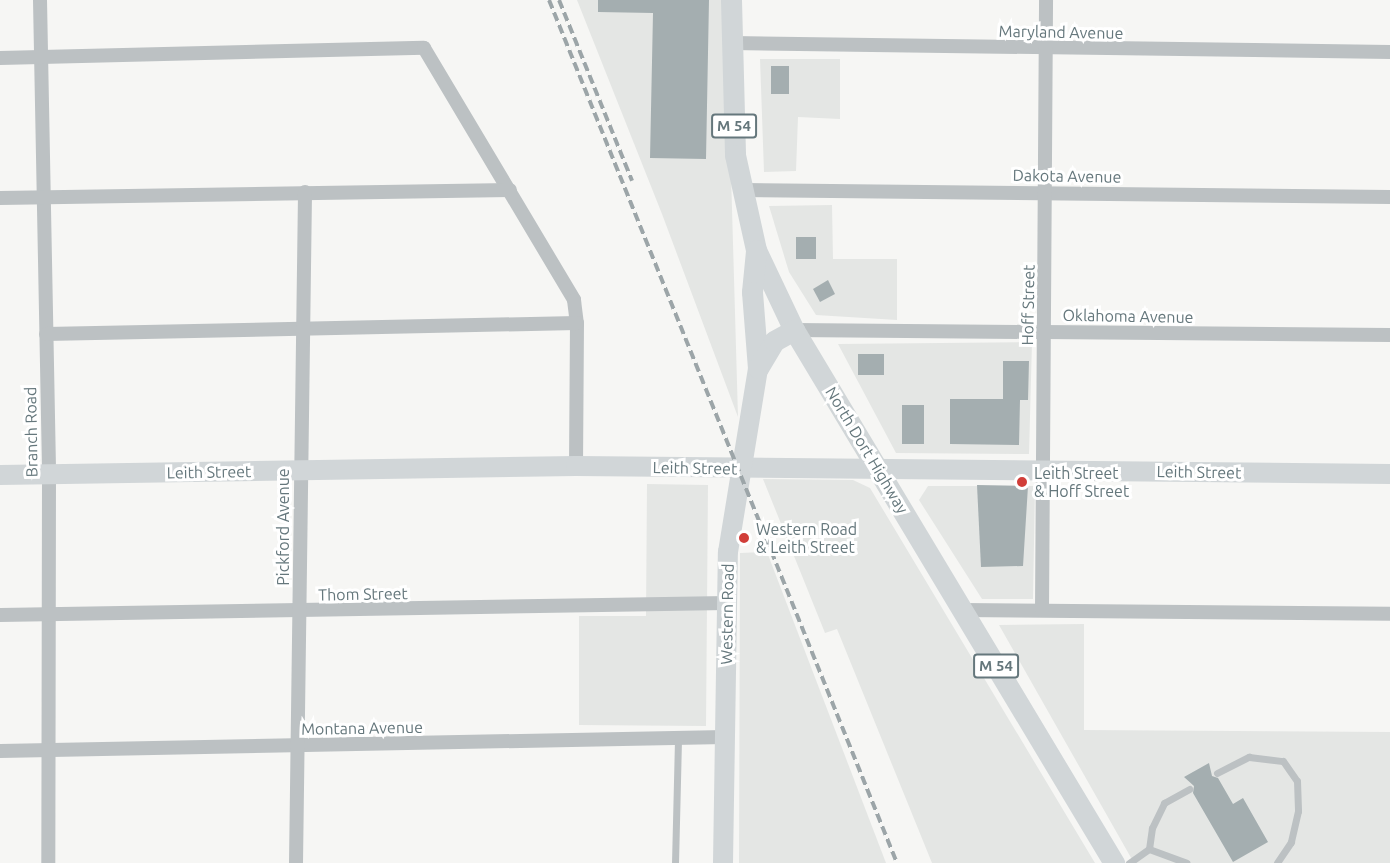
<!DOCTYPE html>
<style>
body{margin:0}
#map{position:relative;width:1390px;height:863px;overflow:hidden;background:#f6f6f4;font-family:Ubuntu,sans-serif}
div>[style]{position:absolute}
.built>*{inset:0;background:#e4e6e4}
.building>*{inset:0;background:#a4aeb0}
.lane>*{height:7px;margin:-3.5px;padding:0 3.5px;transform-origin:3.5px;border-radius:3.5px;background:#bcc1c3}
.street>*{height:14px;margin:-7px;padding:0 7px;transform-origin:7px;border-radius:7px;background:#bcc1c3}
.secondary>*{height:20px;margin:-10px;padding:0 10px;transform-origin:10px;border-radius:10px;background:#d1d6d8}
.primary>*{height:21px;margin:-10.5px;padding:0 10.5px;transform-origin:10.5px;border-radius:10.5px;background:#d1d6d8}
.rail>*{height:4px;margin-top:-2px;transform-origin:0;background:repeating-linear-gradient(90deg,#9ca5a8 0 9px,transparent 0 13.5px)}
.dots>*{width:16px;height:16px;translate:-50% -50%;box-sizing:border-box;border:3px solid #fff;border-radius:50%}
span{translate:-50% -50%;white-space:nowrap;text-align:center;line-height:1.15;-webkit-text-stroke:6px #fff;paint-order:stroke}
.shield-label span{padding:2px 4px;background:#fff;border:2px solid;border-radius:4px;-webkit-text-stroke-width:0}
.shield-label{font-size:15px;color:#65777c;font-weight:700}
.street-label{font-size:16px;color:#65777c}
.poi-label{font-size:16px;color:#65777c}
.left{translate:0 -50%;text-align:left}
</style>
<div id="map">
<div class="built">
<div style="clip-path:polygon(577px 0,726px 0,738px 417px,662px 214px)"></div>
<div style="clip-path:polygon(760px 59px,840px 59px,840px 119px,798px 117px,796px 171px,764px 172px)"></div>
<div style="clip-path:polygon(832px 205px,833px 259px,897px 259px,897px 320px,816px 315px,789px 272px,769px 206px)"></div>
<div style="clip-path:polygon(1032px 342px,1029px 454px,896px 453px,838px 344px)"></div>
<div style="clip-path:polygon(763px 479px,853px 480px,870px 488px,1095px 863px,932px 863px,837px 629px,825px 633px)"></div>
<div style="clip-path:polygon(647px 484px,708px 485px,706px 726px,579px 725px,579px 616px,646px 616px)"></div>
<div style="clip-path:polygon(928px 486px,1035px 486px,1033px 599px,982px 599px,919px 500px)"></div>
<div style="clip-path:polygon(767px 552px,886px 863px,739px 863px,740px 553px)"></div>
<div style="clip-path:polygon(1084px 624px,1084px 730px,1390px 732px,1390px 863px,1134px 863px,999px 625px)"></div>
</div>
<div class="building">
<div style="clip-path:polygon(598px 0,709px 0,706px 159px,650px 158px,653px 13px,598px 12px)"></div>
<div style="clip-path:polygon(771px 66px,789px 66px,789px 94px,771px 94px)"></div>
<div style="clip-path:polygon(796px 237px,816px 237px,816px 259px,796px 259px)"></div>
<div style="clip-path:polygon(828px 280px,835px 294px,820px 302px,813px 289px)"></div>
<div style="clip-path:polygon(858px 354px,884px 354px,884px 375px,858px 375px)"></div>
<div style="clip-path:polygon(1003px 361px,1029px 361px,1028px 400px,1020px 400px,1019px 445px,950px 444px,950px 399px,1003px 399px)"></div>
<div style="clip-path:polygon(902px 405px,924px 405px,924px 444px,902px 444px)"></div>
<div style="clip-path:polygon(977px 485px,1028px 486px,1023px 566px,981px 567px)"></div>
<div style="clip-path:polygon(1209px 763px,1212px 776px,1218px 778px,1233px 804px,1243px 798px,1268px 842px,1233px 862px,1193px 793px,1194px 786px,1184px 777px)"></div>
</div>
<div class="lane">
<div style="left:1217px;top:773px;width:36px;rotate:-27deg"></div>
<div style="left:1249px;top:757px;width:34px;rotate:7deg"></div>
<div style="left:1283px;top:761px;width:24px;rotate:55deg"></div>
<div style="left:1297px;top:781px;width:30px;rotate:88deg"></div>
<div style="left:1298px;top:811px;width:32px;rotate:103deg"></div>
<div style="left:1291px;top:842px;width:25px;rotate:124deg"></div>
<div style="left:1149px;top:849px;width:21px;rotate:-82deg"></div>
<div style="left:1152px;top:828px;width:28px;rotate:-64deg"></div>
<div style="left:1164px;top:803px;width:29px;rotate:-29deg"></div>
<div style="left:675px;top:863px;width:124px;rotate:-88.6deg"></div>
<div style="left:1129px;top:863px;width:24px;rotate:-35deg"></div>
<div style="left:1149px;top:849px;width:40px;rotate:20.2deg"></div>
</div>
<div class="street">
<div style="left:40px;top:0;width:475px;rotate:88.9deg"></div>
<div style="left:49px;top:475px;width:388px;rotate:90.1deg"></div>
<div style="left:732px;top:43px;width:658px;rotate:0.78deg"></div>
<div style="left:0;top:58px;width:424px;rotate:-1.4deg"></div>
<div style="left:424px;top:48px;width:293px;rotate:59.2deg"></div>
<div style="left:574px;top:300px;width:23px;rotate:83deg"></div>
<div style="left:577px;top:323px;width:143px;rotate:90.4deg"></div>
<div style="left:743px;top:190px;width:647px;rotate:0.62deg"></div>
<div style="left:0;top:198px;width:510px;rotate:-0.9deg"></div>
<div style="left:794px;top:330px;width:596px;rotate:0.48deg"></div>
<div style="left:46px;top:334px;width:531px;rotate:-1.19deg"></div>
<div style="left:962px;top:610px;width:428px;rotate:0.5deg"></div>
<div style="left:1042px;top:610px;width:610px;rotate:-89.62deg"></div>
<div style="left:0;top:615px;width:727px;rotate:-0.95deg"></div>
<div style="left:0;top:751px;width:725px;rotate:-1.11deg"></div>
<div style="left:296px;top:863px;width:671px;rotate:-89.23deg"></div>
</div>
<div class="secondary">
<div style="left:0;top:475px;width:576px;rotate:-0.9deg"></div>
<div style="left:576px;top:466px;width:814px;rotate:0.56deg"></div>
<div style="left:723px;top:863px;width:311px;rotate:-89.1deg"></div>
<div style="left:728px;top:552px;width:186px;rotate:-80.7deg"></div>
</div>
<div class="primary">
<div style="left:731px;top:0;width:155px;rotate:88.5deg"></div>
<div style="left:735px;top:155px;width:97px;rotate:77.5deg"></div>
<div style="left:756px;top:250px;width:89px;rotate:64.6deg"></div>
<div style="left:794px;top:330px;width:622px;rotate:59.02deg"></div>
<div style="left:756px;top:251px;width:41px;rotate:95.6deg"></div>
<div style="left:752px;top:292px;width:76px;rotate:85.5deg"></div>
<div style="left:758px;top:368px;width:31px;rotate:-59deg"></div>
<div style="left:774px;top:341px;width:23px;rotate:-29deg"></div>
</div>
<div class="rail">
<div style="left:549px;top:0;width:931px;rotate:68.04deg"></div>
<div style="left:559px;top:0;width:195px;rotate:68deg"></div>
</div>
<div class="dots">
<div style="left:1022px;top:482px;background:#d13e39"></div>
<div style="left:744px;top:538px;background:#d13e39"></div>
</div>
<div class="shield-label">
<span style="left:734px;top:126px">M 54</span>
<span style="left:996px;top:666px">M 54</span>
</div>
<div class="street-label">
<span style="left:1061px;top:32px;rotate:1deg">Maryland Avenue</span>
<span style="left:1067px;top:176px;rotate:1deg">Dakota Avenue</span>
<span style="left:1028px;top:305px;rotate:-89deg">Hoff Street</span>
<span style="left:1128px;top:316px;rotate:1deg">Oklahoma Avenue</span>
<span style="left:31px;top:432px;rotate:-91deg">Branch Road</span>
<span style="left:867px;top:450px;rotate:59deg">North Dort Highway</span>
<span style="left:695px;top:468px;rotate:1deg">Leith Street</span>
<span style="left:209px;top:472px;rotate:-1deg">Leith Street</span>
<span style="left:1199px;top:472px;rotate:1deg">Leith Street</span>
<span style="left:283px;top:527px;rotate:-90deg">Pickford Avenue</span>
<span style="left:363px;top:594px;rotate:-1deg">Thom Street</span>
<span style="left:727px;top:614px;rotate:-89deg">Western Road</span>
<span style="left:362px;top:728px;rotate:-1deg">Montana Avenue</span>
</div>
<div class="poi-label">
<span class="left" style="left:1034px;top:482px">Leith Street<br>&amp; Hoff Street</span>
<span class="left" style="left:756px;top:538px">Western Road<br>&amp; Leith Street</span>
</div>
</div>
